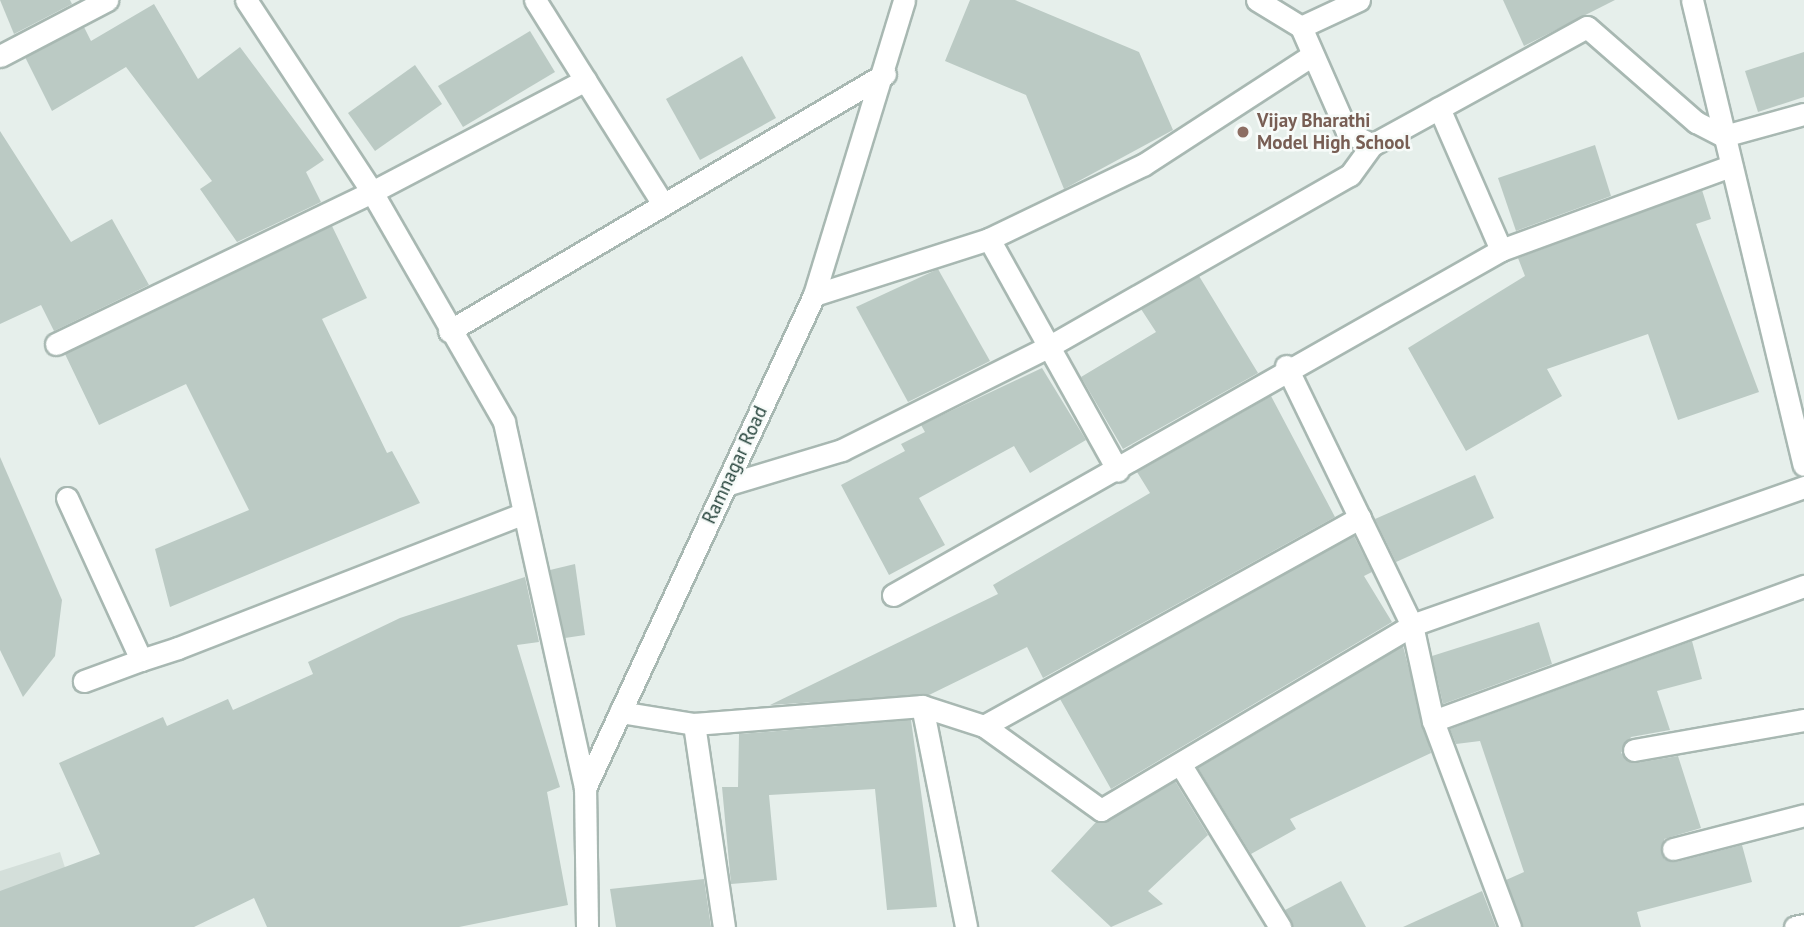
<!DOCTYPE html>
<style>
body{margin:0}
#map{position:relative;width:1804px;height:927px;overflow:hidden;background:#e6efeb;font-family:"PT Sans",sans-serif}
div>[style]{position:absolute}
.built>*{inset:0;background:#d4dfda}
.building>*{inset:0;background:#bbcac4}
.roads{filter:drop-shadow(2px 0 #a8b8b2) drop-shadow(-2px 0 #a8b8b2) drop-shadow(0 2px #a8b8b2) drop-shadow(0 -2px #a8b8b2)}
.lane>*{height:21px;margin:-10.5px;padding:0 10.5px;transform-origin:10.5px;border-radius:10.5px;background:#fff}
.street>*{height:21px;margin:-10.5px;padding:0 10.5px;transform-origin:10.5px;border-radius:10.5px;background:#fff}
.secondary>*{height:21px;margin:-10.5px;padding:0 10.5px;transform-origin:10.5px;border-radius:10.5px;background:#fff}
.dots>*{width:19px;height:19px;translate:-50% -50%;box-sizing:border-box;border:4px solid #f7fbf9;border-radius:50%}
span{translate:-50% -50%;white-space:nowrap;text-align:center;line-height:1.15;-webkit-text-stroke:5px #f7fbf9;paint-order:stroke}
.education-label{font-size:19px;color:#785e54;font-weight:700}
.left{translate:0 -50%;text-align:left}
.street-label{font-size:19px;color:#24423a}
</style>
<div id="map">
<div class="built">
<div style="clip-path:polygon(60px 852px,84px 927px,0 927px,0 871px)"></div>
</div>
<div class="building">
<div style="clip-path:polygon(0 0,70px 0,72px 4px,14px 34px)"></div>
<div style="clip-path:polygon(970px 0,1015px 0,1139px 52px,1173px 130px,1064px 189px,1026px 95px,945px 61px)"></div>
<div style="clip-path:polygon(1503px 0,1615px 0,1524px 46px)"></div>
<div style="clip-path:polygon(154px 4px,198px 79px,240px 47px,324px 160px,306px 172px,321px 202px,237px 242px,200px 189px,212px 181px,126px 67px,52px 111px,25px 57px,84px 27px,91px 41px)"></div>
<div style="clip-path:polygon(530px 31px,555px 72px,463px 127px,438px 86px)"></div>
<div style="clip-path:polygon(1804px 52px,1804px 97px,1758px 112px,1745px 71px)"></div>
<div style="clip-path:polygon(742px 56px,776px 118px,700px 160px,666px 99px)"></div>
<div style="clip-path:polygon(415px 65px,442px 104px,375px 151px,348px 113px)"></div>
<div style="clip-path:polygon(0 131px,71px 242px,112px 219px,149px 285px,54px 331px,41px 305px,0 324px)"></div>
<div style="clip-path:polygon(1595px 145px,1611px 196px,1516px 231px,1498px 178px)"></div>
<div style="clip-path:polygon(1702px 190px,1711px 219px,1696px 224px,1759px 392px,1678px 420px,1648px 334px,1547px 369px,1562px 396px,1466px 451px,1408px 348px,1525px 276px,1518px 258px)"></div>
<div style="clip-path:polygon(332px 226px,367px 298px,322px 319px,387px 453px,392px 451px,420px 503px,170px 607px,155px 549px,249px 510px,186px 384px,99px 425px,65px 354px)"></div>
<div style="clip-path:polygon(938px 269px,990px 361px,908px 402px,856px 307px)"></div>
<div style="clip-path:polygon(1199px 276px,1258px 373px,1123px 449px,1081px 377px,1156px 332px,1141px 309px)"></div>
<div style="clip-path:polygon(1042px 368px,1086px 440px,1030px 473px,1014px 446px,919px 498px,945px 545px,889px 575px,841px 485px,905px 451px,901px 444px,925px 432px,921px 425px)"></div>
<div style="clip-path:polygon(1271px 396px,1335px 517px,1043px 678px,1027px 647px,929px 695px,770px 705px,998px 594px,993px 585px,1150px 493px,1137px 472px)"></div>
<div style="clip-path:polygon(0 457px,62px 600px,55px 656px,23px 697px,0 650px)"></div>
<div style="clip-path:polygon(1475px 475px,1494px 518px,1396px 562px,1375px 519px)"></div>
<div style="clip-path:polygon(1354px 536px,1372px 572px,1364px 576px,1392px 622px,1111px 789px,1060px 699px)"></div>
<div style="clip-path:polygon(575px 564px,585px 635px,565px 638px,550px 570px)"></div>
<div style="clip-path:polygon(525px 577px,539px 642px,517px 645px,560px 787px,547px 792px,568px 905px,459px 927px,267px 927px,254px 898px,194px 927px,0 927px,0 891px,100px 854px,59px 763px,163px 717px,167px 726px,228px 699px,233px 710px,313px 674px,308px 662px,400px 618px)"></div>
<div style="clip-path:polygon(1539px 622px,1552px 664px,1443px 704px,1432px 656px)"></div>
<div style="clip-path:polygon(1692px 641px,1702px 679px,1657px 691px,1670px 730px,1631px 737px,1621px 753px,1636px 763px,1678px 756px,1701px 828px,1664px 839px,1664px 859px,1676px 862px,1742px 845px,1752px 882px,1637px 912px,1641px 927px,1523px 927px,1506px 880px,1524px 872px,1480px 741px,1456px 744px,1450px 729px)"></div>
<div style="clip-path:polygon(1403px 646px,1431px 753px,1290px 819px,1296px 829px,1251px 854px,1198px 768px)"></div>
<div style="clip-path:polygon(911px 720px,937px 907px,887px 910px,875px 789px,769px 795px,777px 880px,731px 884px,722px 787px,738px 787px,739px 734px)"></div>
<div style="clip-path:polygon(1175px 781px,1208px 835px,1148px 891px,1163px 904px,1111px 927px,1051px 871px,1096px 822px)"></div>
<div style="clip-path:polygon(704px 879px,711px 927px,616px 927px,610px 889px)"></div>
<div style="clip-path:polygon(1341px 881px,1366px 927px,1293px 927px,1285px 910px)"></div>
<div style="clip-path:polygon(1482px 891px,1496px 927px,1403px 927px)"></div>
</div>
<div class="roads">
<div class="lane">
<div style="left:67px;top:498px;width:178px;rotate:65.4deg"></div>
<div style="left:141px;top:660px;width:61px;rotate:159.8deg"></div>
<div style="left:141px;top:660px;width:39px;rotate:-18deg"></div>
</div>
<div class="street">
<div style="left:535px;top:0;width:241px;rotate:57.9deg"></div>
<div style="left:1257px;top:0;width:52px;rotate:31.5deg"></div>
<div style="left:1301px;top:27px;width:64px;rotate:-25deg"></div>
<div style="left:1692px;top:0;width:478px;rotate:76.5deg"></div>
<div style="left:1301px;top:27px;width:115px;rotate:66.3deg"></div>
<div style="left:1347px;top:132px;width:28px;rotate:27deg"></div>
<div style="left:1372px;top:145px;width:245px;rotate:-28.8deg"></div>
<div style="left:1587px;top:27px;width:145px;rotate:41.1deg"></div>
<div style="left:1696px;top:122px;width:31px;rotate:27deg"></div>
<div style="left:1724px;top:136px;width:83px;rotate:-15.4deg"></div>
<div style="left:0;top:56px;width:121px;rotate:-27.6deg"></div>
<div style="left:1439px;top:108px;width:155px;rotate:66.4deg"></div>
<div style="left:989px;top:239px;width:265px;rotate:60.9deg"></div>
<div style="left:814px;top:295px;width:184px;rotate:-17.7deg"></div>
<div style="left:989px;top:239px;width:171px;rotate:-25.7deg"></div>
<div style="left:1143px;top:165px;width:198px;rotate:-33deg"></div>
<div style="left:449px;top:331px;width:506px;rotate:-30.52deg"></div>
<div style="left:56px;top:344px;width:351px;rotate:-25.7deg"></div>
<div style="left:372px;top:192px;width:241px;rotate:-27.7deg"></div>
<div style="left:1286px;top:366px;width:288px;rotate:64.1deg"></div>
<div style="left:1412px;top:625px;width:98px;rotate:77.7deg"></div>
<div style="left:1433px;top:721px;width:220px;rotate:69.5deg"></div>
<div style="left:726px;top:485px;width:121px;rotate:-16.8deg"></div>
<div style="left:842px;top:450px;width:230px;rotate:-26.6deg"></div>
<div style="left:1048px;top:347px;width:348px;rotate:-29.7deg"></div>
<div style="left:1350px;top:175px;width:37px;rotate:-54deg"></div>
<div style="left:893px;top:595px;width:699px;rotate:-29.57deg"></div>
<div style="left:1501px;top:250px;width:245px;rotate:-20.1deg"></div>
<div style="left:178px;top:648px;width:371px;rotate:-21.3deg"></div>
<div style="left:922px;top:706px;width:225px;rotate:78.7deg"></div>
<div style="left:620px;top:712px;width:75px;rotate:9.2deg"></div>
<div style="left:694px;top:724px;width:229px;rotate:-4.5deg"></div>
<div style="left:922px;top:706px;width:65px;rotate:17.9deg"></div>
<div style="left:984px;top:726px;width:144px;rotate:35.7deg"></div>
<div style="left:1101px;top:810px;width:362px;rotate:-30.7deg"></div>
<div style="left:1412px;top:625px;width:416px;rotate:-19.4deg"></div>
<div style="left:1433px;top:721px;width:395px;rotate:-20deg"></div>
<div style="left:694px;top:724px;width:205px;rotate:81.6deg"></div>
<div style="left:984px;top:726px;width:430px;rotate:-29deg"></div>
<div style="left:1634px;top:750px;width:173px;rotate:-10deg"></div>
<div style="left:1182px;top:767px;width:188px;rotate:58.5deg"></div>
<div style="left:1673px;top:849px;width:135px;rotate:-14.5deg"></div>
<div style="left:1795px;top:927px;width:9px;rotate:-13deg"></div>
</div>
<div class="secondary">
<div style="left:246px;top:0;width:230px;rotate:56.7deg"></div>
<div style="left:372px;top:192px;width:265px;rotate:60.1deg"></div>
<div style="left:504px;top:422px;width:375px;rotate:77.5deg"></div>
<div style="left:587px;top:927px;width:139px;rotate:-90.8deg"></div>
<div style="left:585px;top:788px;width:544px;rotate:-65.08deg"></div>
<div style="left:814px;top:295px;width:308px;rotate:-73deg"></div>
</div>
</div>
<div class="dots">
<div style="left:1243px;top:132px;background:#8d6e63"></div>
</div>
<div class="education-label">
<span class="left" style="left:1257px;top:132px">Vijay Bharathi<br>Model High School</span>
</div>
<div class="street-label">
<span style="left:735px;top:465px;rotate:-65deg">Ramnagar Road</span>
</div>
</div>
